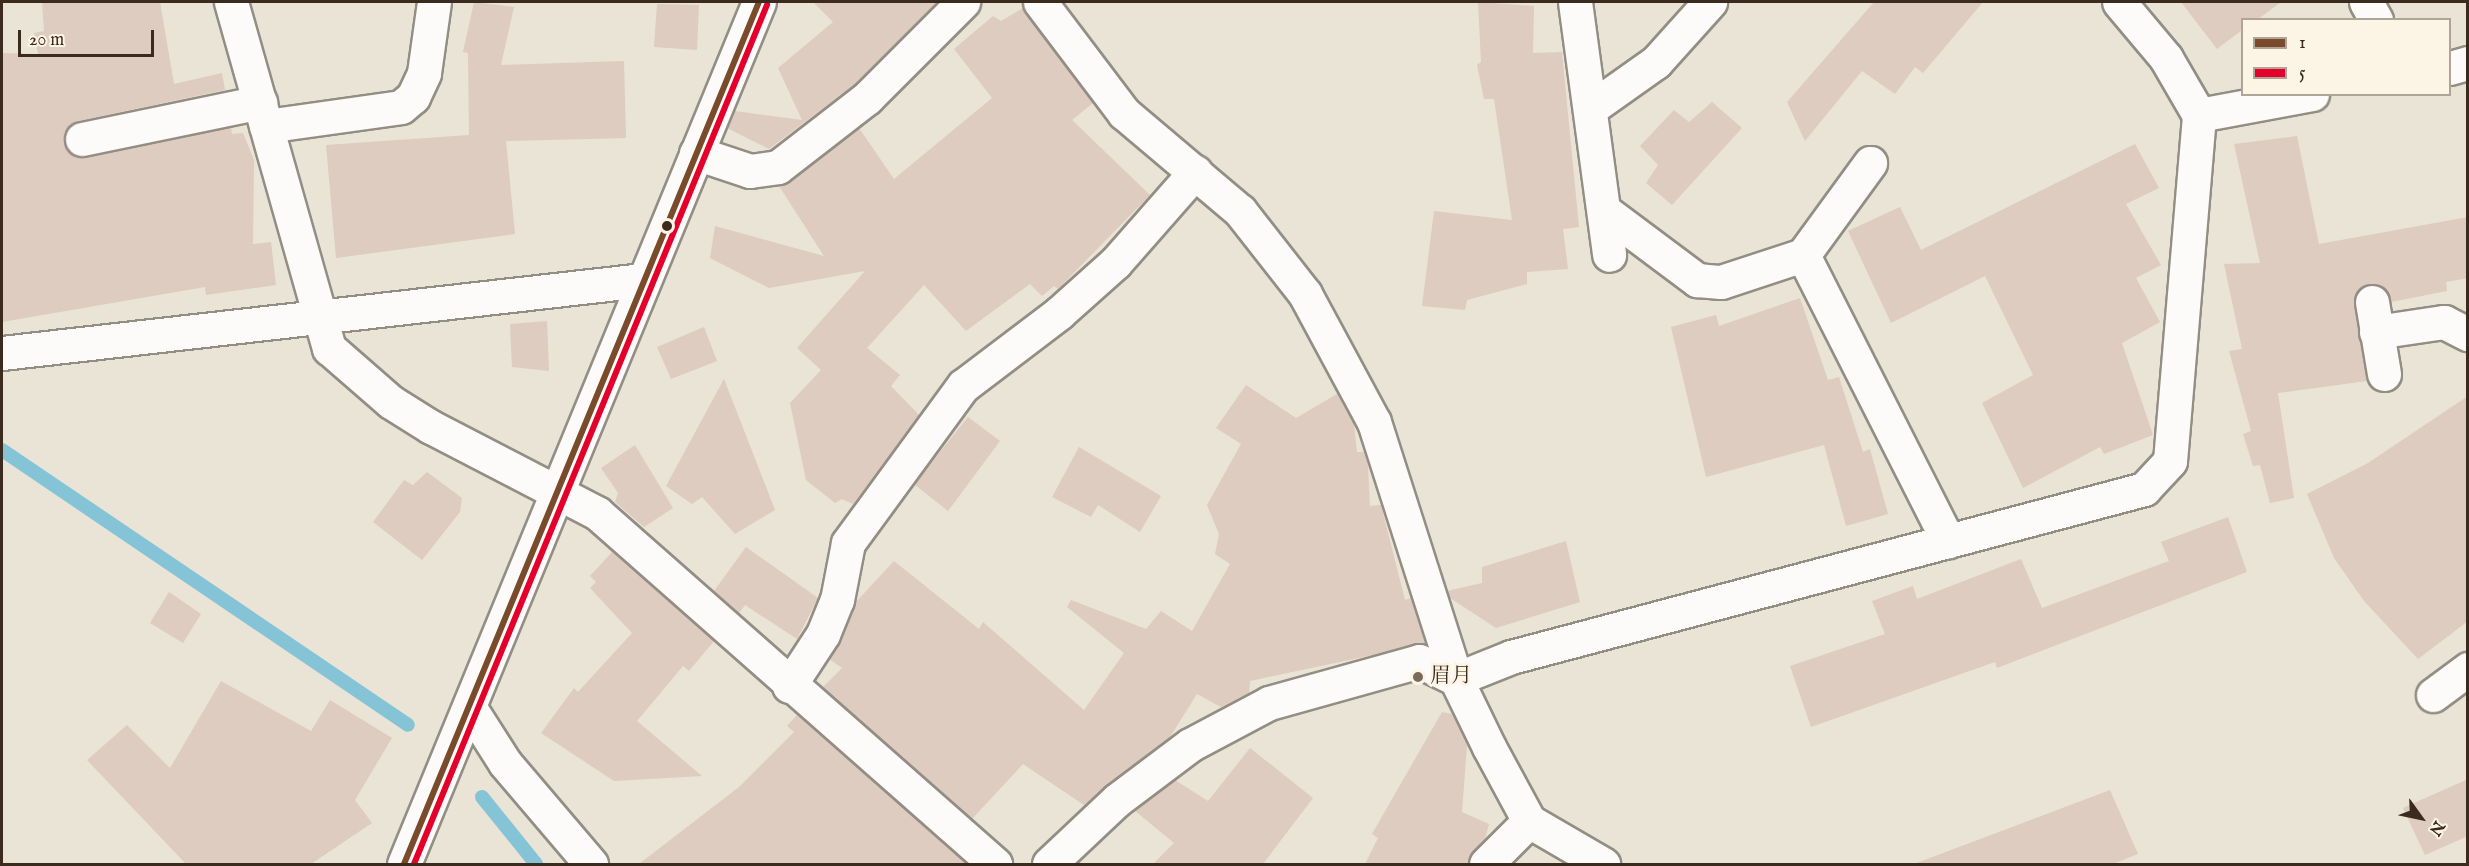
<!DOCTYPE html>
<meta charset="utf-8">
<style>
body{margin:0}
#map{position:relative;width:2469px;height:866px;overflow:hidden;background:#e9e4d5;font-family:"IM FELL English","Noto Serif JP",serif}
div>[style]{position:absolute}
.stream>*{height:14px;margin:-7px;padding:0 7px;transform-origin:7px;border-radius:7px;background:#85c4d7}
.building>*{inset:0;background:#ddccbf}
.roads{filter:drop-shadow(2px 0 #938e84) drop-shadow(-2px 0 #938e84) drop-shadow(0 2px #938e84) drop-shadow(0 -2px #938e84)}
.minor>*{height:33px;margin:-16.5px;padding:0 16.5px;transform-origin:16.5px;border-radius:16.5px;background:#fcfbf9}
.secondary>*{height:33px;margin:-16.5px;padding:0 16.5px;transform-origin:16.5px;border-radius:16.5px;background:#fcfbf9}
.bus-1>*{height:6px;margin:-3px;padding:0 3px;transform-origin:3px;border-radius:3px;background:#7a4b2a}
.bus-2>*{height:6px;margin:-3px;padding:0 3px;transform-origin:3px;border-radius:3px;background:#e4002b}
.dots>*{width:16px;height:16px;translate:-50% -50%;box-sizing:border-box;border:3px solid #fcf5e5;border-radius:50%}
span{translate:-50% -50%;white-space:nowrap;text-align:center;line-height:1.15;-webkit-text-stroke:5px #fcf5e5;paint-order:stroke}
.poi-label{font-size:21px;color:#3b2a1e}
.left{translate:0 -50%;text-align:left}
.frame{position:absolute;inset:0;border:3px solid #3b2a1e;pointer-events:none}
.legend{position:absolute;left:2241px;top:18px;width:210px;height:78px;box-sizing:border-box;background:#fcf5e5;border:2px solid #afa495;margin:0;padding:8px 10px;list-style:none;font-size:18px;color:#3b2a1e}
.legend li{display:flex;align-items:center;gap:12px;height:30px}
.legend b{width:30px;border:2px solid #afa495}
.north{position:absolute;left:2391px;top:788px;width:60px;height:60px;-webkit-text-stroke:4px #fcf5e5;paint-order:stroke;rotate:123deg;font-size:16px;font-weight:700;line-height:24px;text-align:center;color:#3b2a1e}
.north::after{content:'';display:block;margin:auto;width:21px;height:27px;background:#3b2a1e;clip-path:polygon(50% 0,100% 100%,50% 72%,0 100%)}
.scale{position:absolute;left:18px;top:30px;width:136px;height:27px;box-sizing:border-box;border:3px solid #3b2a1e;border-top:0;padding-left:8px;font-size:18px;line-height:21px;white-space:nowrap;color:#3b2a1e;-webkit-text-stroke:4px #fcf5e5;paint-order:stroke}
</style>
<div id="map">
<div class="stream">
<div style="left:2px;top:450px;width:490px;rotate:34.1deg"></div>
<div style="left:482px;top:797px;width:86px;rotate:51.1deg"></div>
</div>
<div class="building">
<div style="clip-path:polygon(42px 2px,160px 2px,174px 84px,222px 73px,225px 90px,78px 121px,64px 133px,64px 143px,76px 157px,86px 157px,231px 127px,232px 134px,243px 133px,254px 160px,253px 244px,271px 242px,276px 285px,206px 295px,205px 287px,2px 322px,2px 53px,38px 54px,34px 33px,44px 31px)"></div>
<div style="clip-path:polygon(474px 2px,514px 7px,501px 65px,624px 61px,626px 138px,506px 141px,515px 234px,336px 258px,326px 145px,469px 135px,468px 53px,463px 52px)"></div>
<div style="clip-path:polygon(813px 2px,937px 2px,855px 84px,769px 149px,727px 128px,735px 111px,802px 120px,778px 68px,833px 22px)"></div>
<div style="clip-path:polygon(1478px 2px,1534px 6px,1533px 53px,1562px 52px,1579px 227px,1563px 229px,1568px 269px,1527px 272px,1527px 284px,1467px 300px,1465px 310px,1422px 306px,1434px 211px,1512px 220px,1494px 99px,1484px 99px,1477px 65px,1481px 62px)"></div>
<div style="clip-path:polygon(1874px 2px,1983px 2px,1923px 73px,1915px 67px,1895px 94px,1862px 71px,1805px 141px,1787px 102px)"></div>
<div style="clip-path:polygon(2181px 2px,2281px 2px,2257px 20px,2242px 20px,2242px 30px,2217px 49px)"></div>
<div style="clip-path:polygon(657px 4px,699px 5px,697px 50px,654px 47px)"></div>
<div style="clip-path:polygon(1023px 8px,1093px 103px,1072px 120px,1150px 195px,1058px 289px,1054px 286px,1042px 296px,1030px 284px,966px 331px,924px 285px,867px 348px,900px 375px,891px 386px,919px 415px,853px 504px,842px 499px,835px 503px,806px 480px,790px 403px,821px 370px,797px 348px,865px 271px,769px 288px,710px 258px,715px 226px,824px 256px,779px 186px,859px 128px,894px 179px,992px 98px,954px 49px,993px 16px,1001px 21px)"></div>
<div style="clip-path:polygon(1712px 102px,1742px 128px,1672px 205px,1646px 183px,1658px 165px,1640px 146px,1674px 110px,1689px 122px)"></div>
<div style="clip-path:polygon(2297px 136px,2319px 244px,2468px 217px,2468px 278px,2446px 282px,2447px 291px,2391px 302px,2379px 285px,2360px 288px,2354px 305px,2367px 381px,2278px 393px,2294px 498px,2270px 503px,2260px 465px,2253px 466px,2243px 434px,2251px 431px,2229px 351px,2242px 349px,2224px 264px,2260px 263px,2234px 144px)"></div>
<div style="clip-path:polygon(2135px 144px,2159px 188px,2126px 204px,2161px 265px,2136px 278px,2160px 322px,2122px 343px,2153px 435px,2104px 454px,2100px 447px,2023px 488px,1982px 403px,2033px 375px,1985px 276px,1891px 323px,1848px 231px,1900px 207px,1921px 250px)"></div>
<div style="clip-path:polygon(1800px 298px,1828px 380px,1839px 377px,1863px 452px,1870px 449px,1888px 514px,1846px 526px,1824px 445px,1706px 477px,1671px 327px,1716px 315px,1719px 326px)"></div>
<div style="clip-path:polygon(547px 321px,549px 371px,512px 367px,510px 324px)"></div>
<div style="clip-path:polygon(704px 327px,717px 361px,671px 379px,657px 347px)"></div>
<div style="clip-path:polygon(724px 379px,775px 510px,735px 534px,702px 497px,692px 504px,666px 486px)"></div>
<div style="clip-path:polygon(1246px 385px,1296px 418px,1337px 394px,1354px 425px,1357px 452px,1364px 452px,1368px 465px,1370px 506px,1381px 505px,1405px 600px,1411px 598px,1425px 644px,1250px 681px,1249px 693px,1221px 707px,1197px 694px,1170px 737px,1084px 805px,1023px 764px,972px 819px,823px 687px,842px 668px,829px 659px,855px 603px,894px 561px,979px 629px,983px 622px,1084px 710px,1124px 653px,1067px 607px,1071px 600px,1146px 629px,1161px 611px,1192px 631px,1230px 564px,1215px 554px,1219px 534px,1207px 505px,1241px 444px,1216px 428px)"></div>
<div style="clip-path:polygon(2468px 396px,2468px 621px,2418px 659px,2364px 601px,2334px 558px,2307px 494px,2368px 463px)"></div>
<div style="clip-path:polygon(968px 417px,1000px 441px,948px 511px,914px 484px)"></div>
<div style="clip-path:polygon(635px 445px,673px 508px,644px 527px,615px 502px,618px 493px,601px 468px)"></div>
<div style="clip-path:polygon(1079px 447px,1161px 496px,1140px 532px,1098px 505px,1091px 517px,1052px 497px)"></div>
<div style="clip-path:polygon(427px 472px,462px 498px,460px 512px,422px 560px,373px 522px,404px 480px,413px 485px)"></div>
<div style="clip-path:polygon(2228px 517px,2247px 572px,1997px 668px,1995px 662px,1811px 727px,1790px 666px,1885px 634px,1872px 601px,1913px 586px,1917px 599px,2021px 559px,2042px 608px,2169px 561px,2161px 542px)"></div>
<div style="clip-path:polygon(1566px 541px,1580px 602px,1496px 628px,1450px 598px,1447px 591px,1482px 583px,1482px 567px)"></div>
<div style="clip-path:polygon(746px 547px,818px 598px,797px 639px,745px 605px,739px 613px,714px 591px)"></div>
<div style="clip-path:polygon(612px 552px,714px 641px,689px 671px,683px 666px,637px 721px,702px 776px,614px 781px,541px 733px,574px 688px,578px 692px,632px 633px,590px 588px,596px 582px,590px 576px)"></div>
<div style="clip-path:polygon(169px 592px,201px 614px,183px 643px,150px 623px)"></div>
<div style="clip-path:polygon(221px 681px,311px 731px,330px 700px,392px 738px,355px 800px,372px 823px,311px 864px,186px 864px,87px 760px,127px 725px,170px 768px)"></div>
<div style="clip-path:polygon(1442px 712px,1452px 714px,1467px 745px,1462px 812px,1489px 824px,1485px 839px,1468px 864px,1365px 864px,1378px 838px,1372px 834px)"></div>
<div style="clip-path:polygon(797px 715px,967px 864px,639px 864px,739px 787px,794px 732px,787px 726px)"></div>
<div style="clip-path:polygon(1250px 748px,1313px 798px,1263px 864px,1153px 864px,1174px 843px,1134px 810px,1175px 780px,1208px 801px)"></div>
<div style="clip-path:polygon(2468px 779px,2468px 836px,2425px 855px,2403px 808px)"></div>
<div style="clip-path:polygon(2110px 790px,2138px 854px,2113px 864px,1914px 864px)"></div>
</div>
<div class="roads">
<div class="minor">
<div style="left:231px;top:2px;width:360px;rotate:74.2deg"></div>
<div style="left:329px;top:348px;width:82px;rotate:41.1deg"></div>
<div style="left:391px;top:402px;width:47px;rotate:32deg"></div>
<div style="left:431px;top:427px;width:187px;rotate:27.4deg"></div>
<div style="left:597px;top:513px;width:531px;rotate:41.41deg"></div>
<div style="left:1040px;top:2px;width:139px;rotate:52.9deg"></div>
<div style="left:1124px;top:113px;width:152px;rotate:40.2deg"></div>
<div style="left:1240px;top:211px;width:105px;rotate:51.9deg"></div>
<div style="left:1305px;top:294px;width:145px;rotate:61.7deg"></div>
<div style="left:1374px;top:422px;width:270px;rotate:72.3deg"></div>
<div style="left:1456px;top:679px;width:76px;rotate:64.1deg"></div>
<div style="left:1489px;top:747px;width:84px;rotate:61.6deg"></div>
<div style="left:1529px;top:821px;width:86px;rotate:30.2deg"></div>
<div style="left:1575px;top:2px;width:255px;rotate:82.3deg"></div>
<div style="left:2366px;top:2px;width:21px;rotate:61deg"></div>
<div style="left:2450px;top:68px;width:19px;rotate:-16deg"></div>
<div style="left:1591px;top:108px;width:80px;rotate:-35.3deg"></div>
<div style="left:1656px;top:62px;width:81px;rotate:-48deg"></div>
<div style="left:2199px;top:115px;width:115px;rotate:-10.5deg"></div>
<div style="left:266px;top:126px;width:136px;rotate:-8deg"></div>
<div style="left:401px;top:107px;width:16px;rotate:-40deg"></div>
<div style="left:413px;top:97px;width:26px;rotate:-65deg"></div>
<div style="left:424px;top:73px;width:72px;rotate:-82deg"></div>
<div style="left:82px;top:139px;width:182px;rotate:-11.7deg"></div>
<div style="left:696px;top:153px;width:57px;rotate:18.4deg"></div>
<div style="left:750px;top:171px;width:28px;rotate:-8deg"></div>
<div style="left:778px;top:167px;width:113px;rotate:-37.8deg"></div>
<div style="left:867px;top:98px;width:136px;rotate:-45deg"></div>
<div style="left:1606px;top:212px;width:114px;rotate:36.8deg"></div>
<div style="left:1697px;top:280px;width:24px;rotate:5deg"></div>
<div style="left:1721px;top:282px;width:86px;rotate:-18.2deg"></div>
<div style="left:1803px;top:255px;width:114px;rotate:-53.9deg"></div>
<div style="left:1803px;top:255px;width:321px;rotate:63.1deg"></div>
<div style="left:2372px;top:302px;width:73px;rotate:80.5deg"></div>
<div style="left:2376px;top:332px;width:69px;rotate:-8.4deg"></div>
<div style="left:2444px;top:322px;width:27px;rotate:27deg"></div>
<div style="left:2px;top:353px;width:645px;rotate:-6.5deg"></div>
<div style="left:789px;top:686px;width:62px;rotate:-56.8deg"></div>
<div style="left:823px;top:634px;width:37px;rotate:-68deg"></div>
<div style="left:837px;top:600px;width:58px;rotate:-79.1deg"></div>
<div style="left:848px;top:543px;width:195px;rotate:-53.8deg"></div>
<div style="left:963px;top:386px;width:121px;rotate:-37.2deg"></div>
<div style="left:1059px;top:313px;width:76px;rotate:-41.8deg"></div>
<div style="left:1116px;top:262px;width:120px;rotate:-48.7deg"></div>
<div style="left:2433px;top:695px;width:44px;rotate:-36.6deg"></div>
<div style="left:470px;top:708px;width:65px;rotate:57.5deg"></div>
<div style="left:505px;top:763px;width:133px;rotate:49.6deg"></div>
<div style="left:1049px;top:864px;width:93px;rotate:-43.3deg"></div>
<div style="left:1117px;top:800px;width:91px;rotate:-37deg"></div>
<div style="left:1190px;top:745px;width:89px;rotate:-28deg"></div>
<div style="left:1269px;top:703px;width:156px;rotate:-15.6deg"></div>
<div style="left:1419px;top:661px;width:41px;rotate:25.9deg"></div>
<div style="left:1456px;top:679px;width:59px;rotate:-21.8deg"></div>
<div style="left:1511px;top:657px;width:655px;rotate:-14.86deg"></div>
<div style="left:2144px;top:489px;width:38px;rotate:-47deg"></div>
<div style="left:2170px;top:461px;width:347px;rotate:-85.2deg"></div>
<div style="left:2199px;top:115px;width:66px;rotate:-120.1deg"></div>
<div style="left:2166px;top:58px;width:73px;rotate:-130deg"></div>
<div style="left:1486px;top:864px;width:61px;rotate:-45deg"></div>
</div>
<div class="secondary">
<div style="left:404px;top:864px;width:932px;rotate:-67.62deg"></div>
</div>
</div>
<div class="bus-1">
<div style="left:404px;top:864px;width:932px;rotate:-67.62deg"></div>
</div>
<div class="bus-2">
<div style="left:414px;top:864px;width:929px;rotate:-67.66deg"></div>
</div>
<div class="dots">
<div style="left:667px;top:226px;background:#3b2a1e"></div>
<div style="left:1418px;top:677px;background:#786b5e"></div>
</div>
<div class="poi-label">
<span class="left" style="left:1430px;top:677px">眉月</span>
</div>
<div class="frame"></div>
<ul class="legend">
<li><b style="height:8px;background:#7a4b2a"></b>1</li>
<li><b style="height:8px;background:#e4002b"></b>5</li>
</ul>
<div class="north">N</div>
<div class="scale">20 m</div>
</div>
